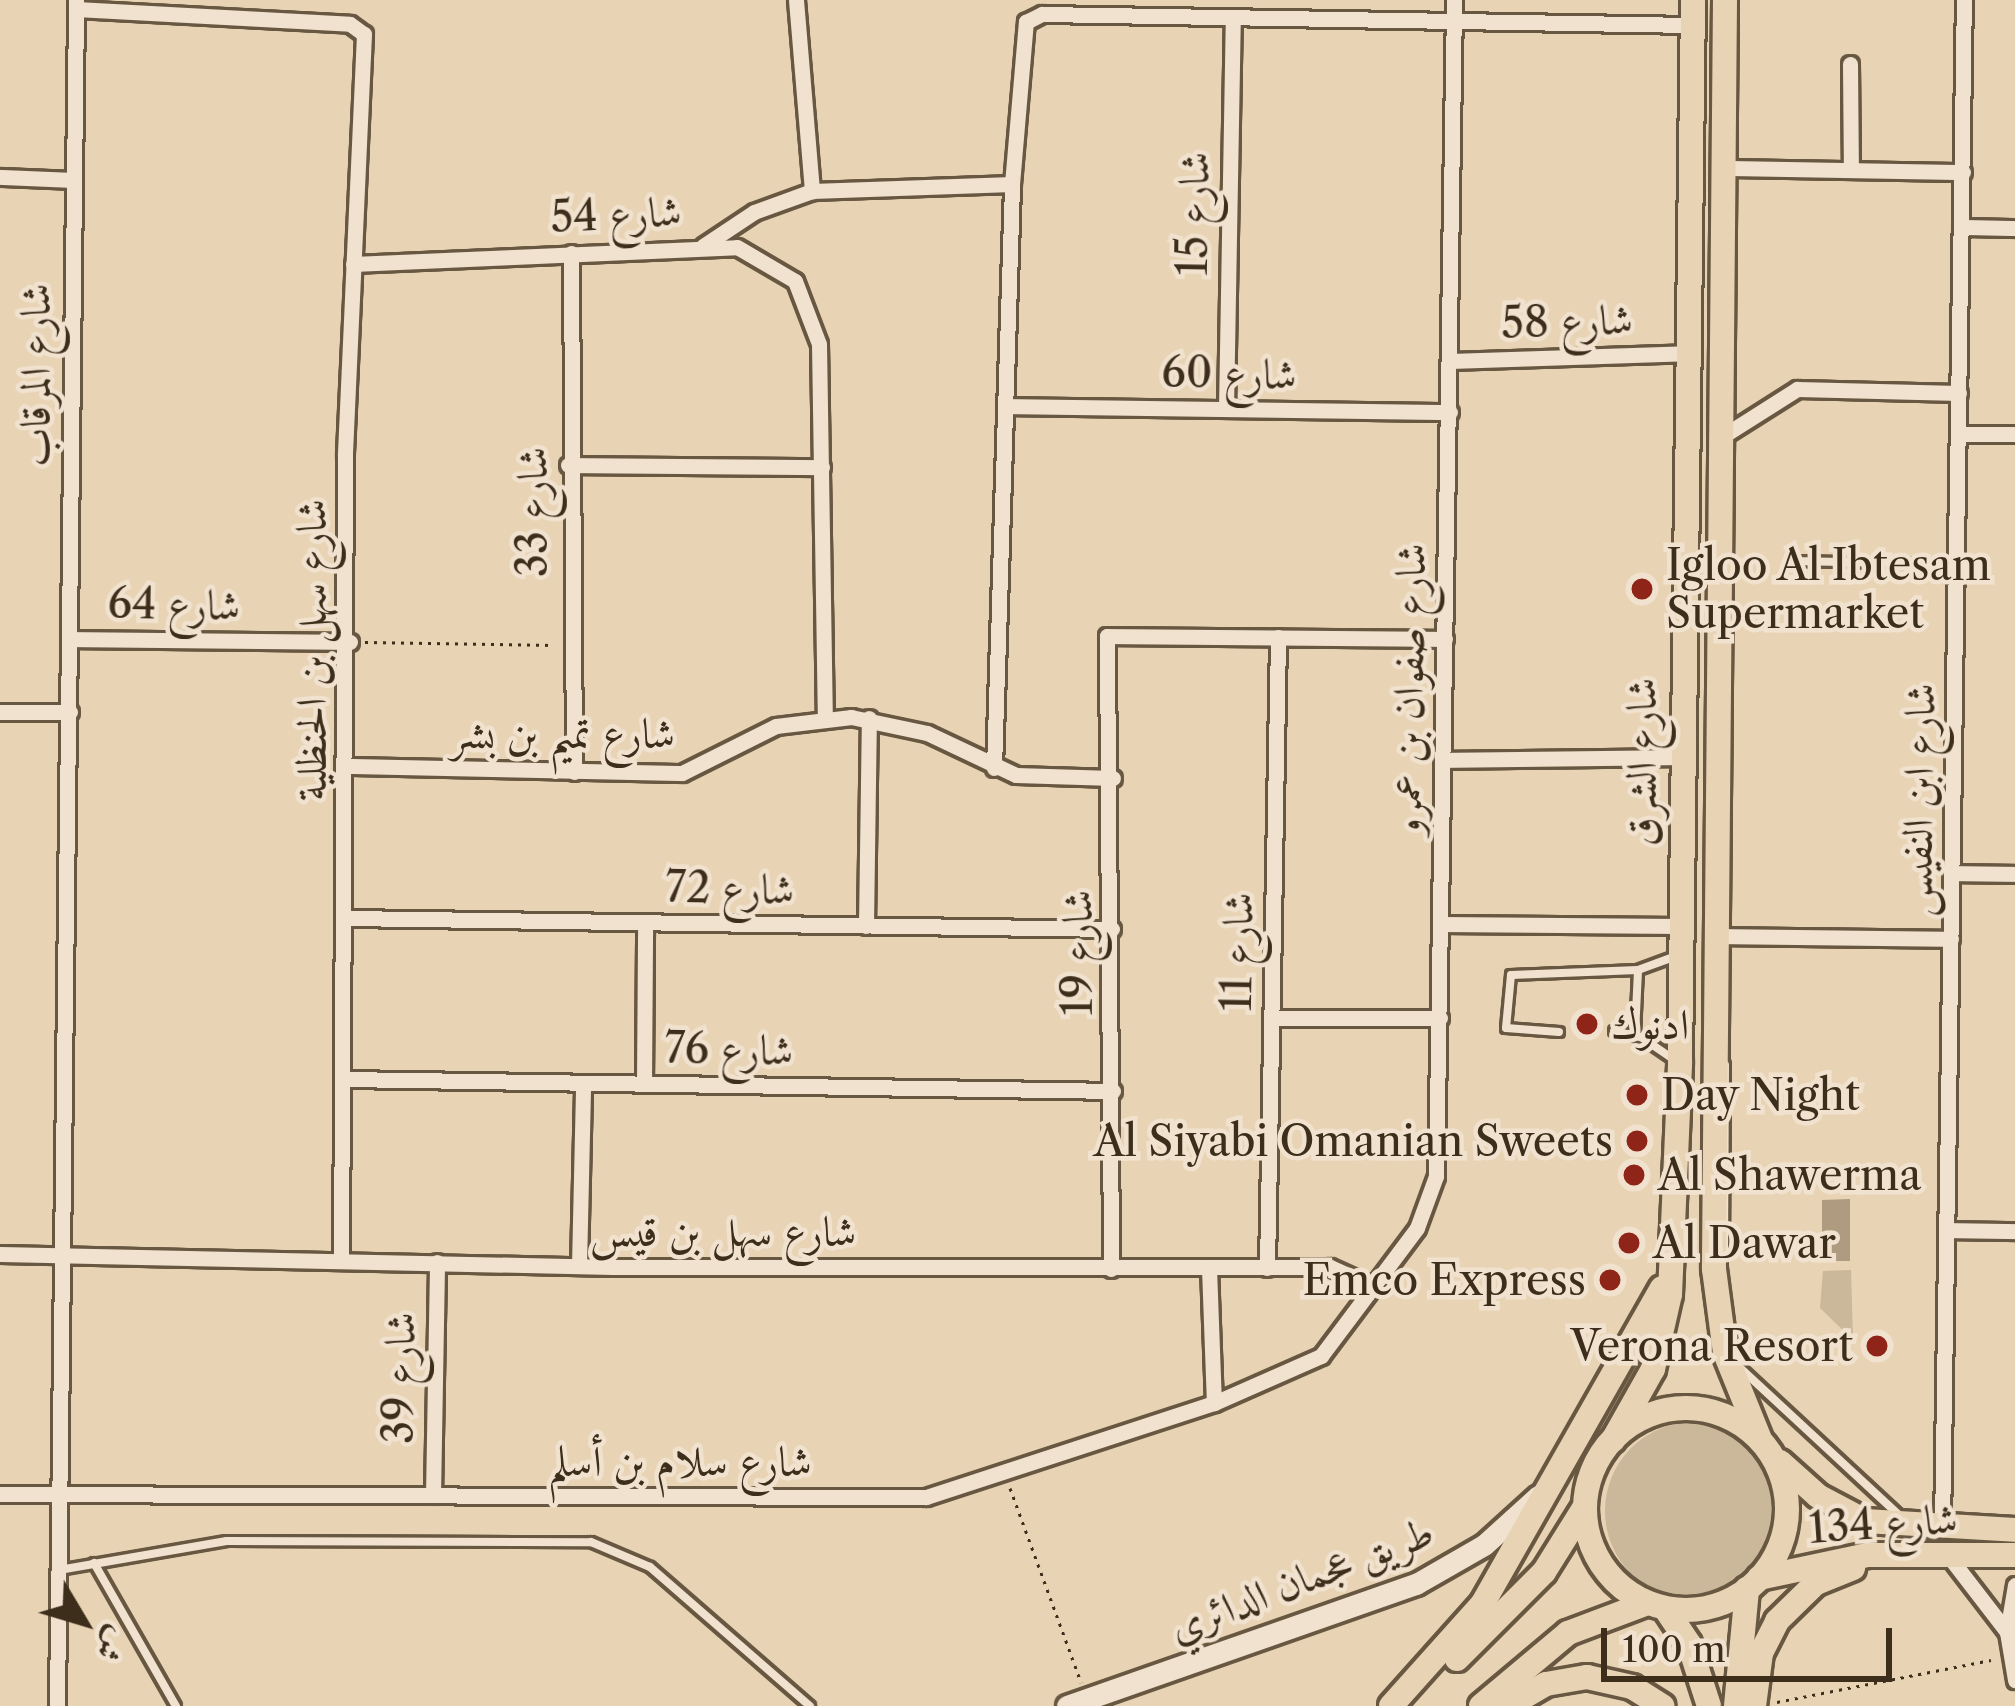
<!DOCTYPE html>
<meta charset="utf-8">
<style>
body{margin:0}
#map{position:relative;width:2015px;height:1706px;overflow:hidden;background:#e8d3b4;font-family:"Libre Caslon Text",Amiri,serif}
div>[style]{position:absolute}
.green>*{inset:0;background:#cbb79a}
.round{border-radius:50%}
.water>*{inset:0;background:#ae9b80}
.path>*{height:3px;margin-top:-1.5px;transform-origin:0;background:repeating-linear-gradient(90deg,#3d2e1b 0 3px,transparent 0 9px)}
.roads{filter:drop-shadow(3px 0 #685741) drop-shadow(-3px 0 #685741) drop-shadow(0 3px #685741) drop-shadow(0 -3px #685741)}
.service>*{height:8px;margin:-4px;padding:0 4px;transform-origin:4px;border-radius:4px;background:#f0e2ce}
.minor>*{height:15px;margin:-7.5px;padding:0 7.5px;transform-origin:7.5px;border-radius:7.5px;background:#f0e2ce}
.secondary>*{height:21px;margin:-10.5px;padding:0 10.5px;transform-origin:10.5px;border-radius:10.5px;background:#f0e2ce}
.primary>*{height:24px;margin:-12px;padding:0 12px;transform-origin:12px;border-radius:12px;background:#e8d3b4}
.primary>.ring{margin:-12px;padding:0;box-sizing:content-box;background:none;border:24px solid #e8d3b4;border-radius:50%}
.dots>*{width:33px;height:33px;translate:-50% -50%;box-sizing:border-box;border:6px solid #f0e2ce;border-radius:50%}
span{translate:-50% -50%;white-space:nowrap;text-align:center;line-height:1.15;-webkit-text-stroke:9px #f0e2ce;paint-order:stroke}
.street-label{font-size:42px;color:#3d2e1b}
.poi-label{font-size:42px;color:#3d2e1b}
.left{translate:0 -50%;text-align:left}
.right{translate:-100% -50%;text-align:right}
.north{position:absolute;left:24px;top:1562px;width:120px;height:120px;-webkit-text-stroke:9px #f0e2ce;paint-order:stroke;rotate:128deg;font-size:33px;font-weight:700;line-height:48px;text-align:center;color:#3d2e1b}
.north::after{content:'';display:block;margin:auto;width:42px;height:54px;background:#3d2e1b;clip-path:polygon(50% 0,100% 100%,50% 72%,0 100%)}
.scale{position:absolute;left:1601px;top:1628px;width:291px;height:54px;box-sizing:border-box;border:6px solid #3d2e1b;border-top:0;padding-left:15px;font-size:36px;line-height:42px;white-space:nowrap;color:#3d2e1b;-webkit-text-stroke:9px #f0e2ce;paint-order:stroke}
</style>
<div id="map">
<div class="green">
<div style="clip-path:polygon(1851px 1270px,1853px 1340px,1820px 1308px,1823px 1271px)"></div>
<div class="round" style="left:1605px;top:1422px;width:178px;height:178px"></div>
</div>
<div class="water">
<div style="clip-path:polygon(1850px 1199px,1850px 1261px,1822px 1261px,1822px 1200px)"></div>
</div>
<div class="path">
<div style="left:365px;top:642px;width:189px;rotate:0.9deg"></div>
<div style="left:1010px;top:1488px;width:207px;rotate:69.9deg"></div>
<div style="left:1777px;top:1702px;width:218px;rotate:-11.1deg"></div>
</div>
<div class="roads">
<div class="service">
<div style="left:1795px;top:561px;width:161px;rotate:1.1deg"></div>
<div style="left:1614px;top:1031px;width:28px;rotate:13deg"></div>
<div style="left:1641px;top:1037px;width:42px;rotate:34.4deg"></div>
<div style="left:1559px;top:1032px;width:53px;rotate:-175.7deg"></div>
<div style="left:1506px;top:1028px;width:53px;rotate:-84.6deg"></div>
<div style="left:1511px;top:975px;width:127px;rotate:-2.3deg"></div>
<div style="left:1638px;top:970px;width:44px;rotate:-20.1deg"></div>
<div style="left:1635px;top:1034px;width:64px;rotate:-87.3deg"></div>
<div style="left:1724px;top:1252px;width:187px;rotate:-89.7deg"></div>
<div style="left:1738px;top:1366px;width:219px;rotate:42.8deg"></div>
<div style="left:94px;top:1563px;width:165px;rotate:60.2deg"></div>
<div style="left:59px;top:1570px;width:170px;rotate:-9.8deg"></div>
<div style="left:227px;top:1541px;width:364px;rotate:0.2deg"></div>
<div style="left:591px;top:1542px;width:64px;rotate:23deg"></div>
<div style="left:650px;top:1567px;width:212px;rotate:41deg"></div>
</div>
<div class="minor">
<div style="left:796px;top:0;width:192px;rotate:85.2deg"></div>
<div style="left:76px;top:9px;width:274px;rotate:3.1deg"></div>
<div style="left:350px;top:24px;width:17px;rotate:36deg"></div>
<div style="left:364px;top:34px;width:420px;rotate:92.6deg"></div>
<div style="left:345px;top:454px;width:806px;rotate:90.28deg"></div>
<div style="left:1850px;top:64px;width:106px;rotate:89.5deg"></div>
<div style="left:1723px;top:168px;width:240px;rotate:1deg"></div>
<div style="left:0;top:177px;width:72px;rotate:2.4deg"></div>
<div style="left:1961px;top:227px;width:54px;rotate:1.1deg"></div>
<div style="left:703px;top:246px;width:61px;rotate:-33.7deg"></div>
<div style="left:754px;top:212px;width:62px;rotate:-19.9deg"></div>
<div style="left:812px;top:191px;width:200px;rotate:-2deg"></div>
<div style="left:571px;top:253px;width:519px;rotate:89.67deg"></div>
<div style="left:353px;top:264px;width:384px;rotate:-2.5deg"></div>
<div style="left:737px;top:247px;width:67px;rotate:30.4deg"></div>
<div style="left:795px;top:281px;width:67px;rotate:69.1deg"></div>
<div style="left:819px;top:344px;width:373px;rotate:89.1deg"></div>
<div style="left:1450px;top:361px;width:236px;rotate:-1.9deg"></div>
<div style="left:1008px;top:406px;width:442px;rotate:0.8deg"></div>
<div style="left:1226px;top:409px;width:390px;rotate:-89deg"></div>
<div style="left:1959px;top:434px;width:56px"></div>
<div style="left:1723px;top:436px;width:88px;rotate:-32.4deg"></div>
<div style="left:1797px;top:389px;width:162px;rotate:1.4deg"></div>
<div style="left:568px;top:465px;width:254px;rotate:0.5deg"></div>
<div style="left:70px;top:639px;width:280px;rotate:0.6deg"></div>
<div style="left:0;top:712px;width:70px"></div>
<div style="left:1442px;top:760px;width:237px;rotate:-0.7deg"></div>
<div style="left:348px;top:766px;width:334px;rotate:1.2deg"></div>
<div style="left:682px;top:773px;width:105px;rotate:-26.6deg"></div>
<div style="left:776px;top:726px;width:76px;rotate:-6.8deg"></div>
<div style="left:851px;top:717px;width:78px;rotate:11.9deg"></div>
<div style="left:927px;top:733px;width:98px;rotate:25.3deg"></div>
<div style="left:1016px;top:775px;width:97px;rotate:1.8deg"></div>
<div style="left:994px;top:768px;width:584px;rotate:-88.23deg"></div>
<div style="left:1012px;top:184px;width:163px;rotate:-85.1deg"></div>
<div style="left:1026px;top:22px;width:18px;rotate:-27deg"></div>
<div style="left:1042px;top:14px;width:651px;rotate:0.97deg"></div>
<div style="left:1952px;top:873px;width:63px;rotate:0.9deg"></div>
<div style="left:346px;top:918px;width:766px;rotate:0.82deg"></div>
<div style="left:1440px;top:924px;width:240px;rotate:0.5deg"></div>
<div style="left:866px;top:926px;width:208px;rotate:-89.2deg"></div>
<div style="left:1712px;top:936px;width:239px;rotate:0.7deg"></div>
<div style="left:1272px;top:1018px;width:168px"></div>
<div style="left:344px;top:1079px;width:769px;rotate:0.89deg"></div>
<div style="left:644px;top:1084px;width:162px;rotate:-89.6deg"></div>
<div style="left:1950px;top:1230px;width:65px;rotate:0.9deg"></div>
<div style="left:0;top:1254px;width:613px;rotate:1.21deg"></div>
<div style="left:613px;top:1267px;width:717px"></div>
<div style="left:1330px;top:1267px;width:48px;rotate:24.4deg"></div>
<div style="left:579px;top:1266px;width:183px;rotate:-88.7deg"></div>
<div style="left:1209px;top:1268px;width:135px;rotate:87.9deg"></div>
<div style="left:1267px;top:1268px;width:631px;rotate:-89deg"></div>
<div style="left:1111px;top:1269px;width:633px;rotate:-90.36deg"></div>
<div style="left:1107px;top:636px;width:338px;rotate:0.5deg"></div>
<div style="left:0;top:1494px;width:926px;rotate:0.19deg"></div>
<div style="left:926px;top:1497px;width:303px;rotate:-18.1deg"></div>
<div style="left:1214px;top:1403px;width:117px;rotate:-23.7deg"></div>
<div style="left:1321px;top:1356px;width:160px;rotate:-53.1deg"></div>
<div style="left:1417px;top:1228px;width:55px;rotate:-69.9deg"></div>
<div style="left:1436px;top:1176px;width:1176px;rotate:-89.12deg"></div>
<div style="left:433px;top:1495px;width:233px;rotate:-89deg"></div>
<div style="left:1942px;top:1529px;width:1529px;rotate:-89.18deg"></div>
<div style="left:1947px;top:1554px;width:98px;rotate:52.4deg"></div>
<div style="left:2015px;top:1585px;width:48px;rotate:99.7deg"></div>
<div style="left:2007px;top:1632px;width:49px;rotate:80.5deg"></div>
<div style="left:57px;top:1706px;width:1706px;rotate:-89.36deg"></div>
</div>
<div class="secondary">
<div style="left:1067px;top:1706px;width:370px;rotate:-19.3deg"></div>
<div style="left:1416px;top:1584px;width:78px;rotate:-29.8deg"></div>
<div style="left:1484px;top:1545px;width:73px;rotate:-42.2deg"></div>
</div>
<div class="primary">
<div style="left:1725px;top:0;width:1269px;rotate:90.5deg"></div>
<div style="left:1714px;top:1269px;width:85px;rotate:82.5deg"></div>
<div style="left:1725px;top:1353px;width:93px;rotate:67.9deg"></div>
<div class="ring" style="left:1585px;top:1408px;width:178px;height:178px"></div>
<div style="left:1613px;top:1440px;width:81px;rotate:-60.6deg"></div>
<div style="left:1653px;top:1369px;width:77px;rotate:-77.2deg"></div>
<div style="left:1670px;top:1294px;width:230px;rotate:-87.5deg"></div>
<div style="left:1680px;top:1064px;width:1064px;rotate:-89.3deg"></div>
<div style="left:1780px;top:1462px;width:51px;rotate:41.8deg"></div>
<div style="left:1818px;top:1496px;width:53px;rotate:28deg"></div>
<div style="left:1865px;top:1521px;width:150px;rotate:3.4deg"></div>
<div style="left:1759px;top:1578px;width:111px;rotate:-11.9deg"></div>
<div style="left:1868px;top:1555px;width:147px"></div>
<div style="left:1665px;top:1608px;width:43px;rotate:56.3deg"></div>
<div style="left:1689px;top:1644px;width:65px;rotate:72.1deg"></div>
<div style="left:1457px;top:1659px;width:123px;rotate:-45deg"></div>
<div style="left:1544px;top:1572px;width:75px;rotate:-58deg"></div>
<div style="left:1391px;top:1706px;width:138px;rotate:-48.2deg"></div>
<div style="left:1483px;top:1603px;width:362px;rotate:-60.4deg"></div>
<div style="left:1481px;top:1706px;width:114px;rotate:-40deg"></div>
<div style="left:1568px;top:1633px;width:85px;rotate:-20.6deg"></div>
<div style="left:1508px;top:1706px;width:44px;rotate:-30.1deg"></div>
<div style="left:1546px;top:1684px;width:42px;rotate:-9.7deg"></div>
<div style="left:1587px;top:1677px;width:46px;rotate:12.5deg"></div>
<div style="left:1632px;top:1687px;width:36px;rotate:32deg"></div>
<div style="left:1736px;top:1706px;width:118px;rotate:-84.6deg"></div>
<div style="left:1754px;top:1706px;width:53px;rotate:-82.5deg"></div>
<div style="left:1761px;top:1653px;width:36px;rotate:-63deg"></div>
<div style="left:1777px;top:1621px;width:54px;rotate:-44.3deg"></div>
<div style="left:1816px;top:1583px;width:40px;rotate:-22deg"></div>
</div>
</div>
<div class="dots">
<div style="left:1642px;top:589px;background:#8f2418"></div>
<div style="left:1587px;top:1024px;background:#8f2418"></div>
<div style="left:1637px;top:1095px;background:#8f2418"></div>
<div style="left:1637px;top:1141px;background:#8f2418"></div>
<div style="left:1634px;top:1175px;background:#8f2418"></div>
<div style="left:1629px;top:1243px;background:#8f2418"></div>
<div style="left:1610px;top:1280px;background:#8f2418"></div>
<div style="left:1877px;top:1346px;background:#8f2418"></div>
</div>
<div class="street-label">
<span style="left:616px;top:214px;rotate:-3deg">شارع 54</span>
<span style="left:1193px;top:214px;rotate:-89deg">شارع 15</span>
<span style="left:1567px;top:321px;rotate:-2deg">شارع 58</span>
<span style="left:1229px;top:373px;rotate:1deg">شارع 60</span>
<span style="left:35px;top:375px;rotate:-90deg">شارع المرقاب</span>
<span style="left:532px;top:512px;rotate:-90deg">شارع 33</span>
<span style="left:174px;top:604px;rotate:1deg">شارع 64</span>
<span style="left:311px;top:650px;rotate:-90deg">شارع سهل بن الحنظلية</span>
<span style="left:1408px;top:689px;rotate:-89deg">شارع صفوان بن عمرو</span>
<span style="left:563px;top:733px">شارع تميم بن بشر</span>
<span style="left:1641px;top:762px;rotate:-90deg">شارع الشرق</span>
<span style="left:1918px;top:800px;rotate:-89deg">شارع ابن النفيس</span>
<span style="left:730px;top:888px;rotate:1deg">شارع 72</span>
<span style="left:1237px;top:952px;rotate:-89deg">شارع 11</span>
<span style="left:1077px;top:953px;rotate:-90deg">شارع 19</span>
<span style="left:729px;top:1049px;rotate:1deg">شارع 76</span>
<span style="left:723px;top:1231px">شارع سهل بن قيس</span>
<span style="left:399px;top:1378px;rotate:-89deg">شارع 39</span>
<span style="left:680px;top:1461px">شارع سلام بن أسلم</span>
<span style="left:1883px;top:1523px;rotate:-4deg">شارع 134</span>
<span style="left:1301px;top:1579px;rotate:-21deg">طريق عجمان الدائري</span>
</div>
<div class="poi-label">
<span class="left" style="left:1666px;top:589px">Igloo Al Ibtesam<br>Supermarket</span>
<span class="left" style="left:1611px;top:1024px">ادنوك</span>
<span class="left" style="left:1661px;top:1095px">Day Night</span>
<span class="right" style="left:1613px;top:1141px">Al Siyabi Omanian Sweets</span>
<span class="left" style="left:1658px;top:1175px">Al Shawerma</span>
<span class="left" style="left:1653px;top:1243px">Al Dawar</span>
<span class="right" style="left:1586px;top:1280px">Emco Express</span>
<span class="right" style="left:1853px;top:1346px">Verona Resort</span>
</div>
<div class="north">ش</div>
<div class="scale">100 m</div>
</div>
